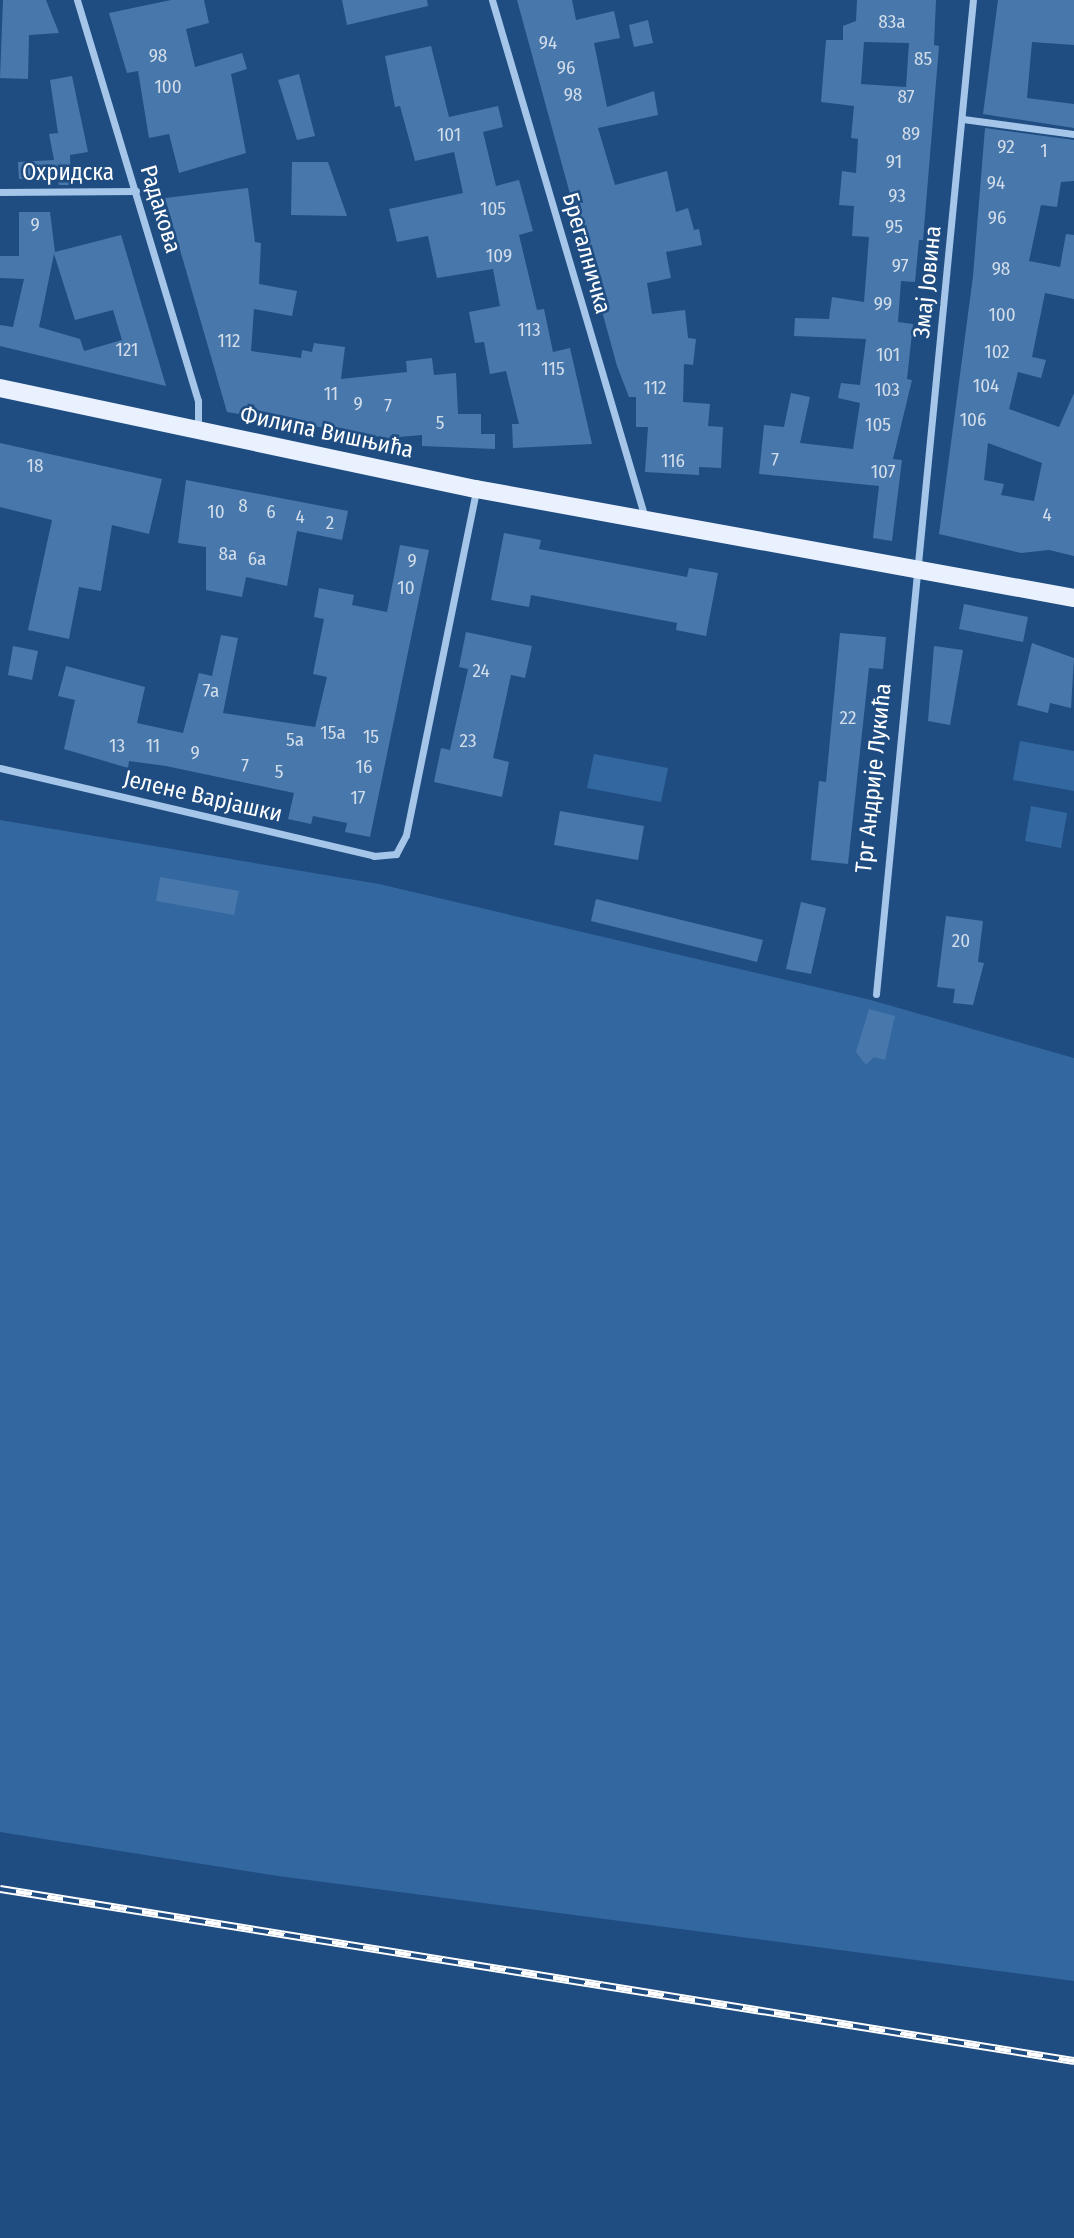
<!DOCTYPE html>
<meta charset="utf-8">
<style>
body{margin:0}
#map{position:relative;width:1074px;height:2238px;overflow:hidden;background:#1f4d82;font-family:"Fira Sans Condensed",sans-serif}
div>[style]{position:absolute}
.green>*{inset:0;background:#3367a0}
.building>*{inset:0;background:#4877ab}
.street>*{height:7px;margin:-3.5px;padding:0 3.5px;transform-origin:3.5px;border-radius:3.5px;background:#a6c6e9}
.primary>*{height:18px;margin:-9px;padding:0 9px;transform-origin:9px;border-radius:9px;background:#e9f1fe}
.rail>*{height:8px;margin-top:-4px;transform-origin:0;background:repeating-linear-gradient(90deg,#1f4d82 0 16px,#fff 0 32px);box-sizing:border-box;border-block:2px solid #fff}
span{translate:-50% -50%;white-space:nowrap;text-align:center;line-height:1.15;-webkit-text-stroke:5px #1f4d82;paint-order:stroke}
.number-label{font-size:19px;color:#d1ddea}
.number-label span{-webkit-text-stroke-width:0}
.street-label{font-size:23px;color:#fff}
</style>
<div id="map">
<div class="green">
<div style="clip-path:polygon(1020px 741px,1074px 751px,1074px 791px,1013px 780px)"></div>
<div style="clip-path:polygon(594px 754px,668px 768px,661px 802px,587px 788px)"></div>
<div style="clip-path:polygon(1031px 806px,1067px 813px,1061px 848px,1025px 841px)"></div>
<div style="clip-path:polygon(0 820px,379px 884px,867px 999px,1074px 1058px,1074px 1981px,278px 1876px,0 1832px)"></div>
</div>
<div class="building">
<div style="clip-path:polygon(3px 0,46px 0,59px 33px,29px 35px,28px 79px,0 78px)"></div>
<div style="clip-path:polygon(171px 0,204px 0,209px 23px,186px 29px,195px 67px,242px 53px,247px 69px,231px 74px,246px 153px,179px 173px,169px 134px,149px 138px,138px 71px,127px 73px,109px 13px)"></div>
<div style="clip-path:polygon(342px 0,427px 0,428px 6px,347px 25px)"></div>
<div style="clip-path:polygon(517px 0,572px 0,576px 20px,614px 11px,620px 38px,594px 43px,607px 107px,654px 91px,658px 115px,598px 128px,615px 185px,667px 171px,676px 212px,688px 208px,694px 230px,699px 229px,702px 245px,666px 252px,671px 278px,647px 283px,652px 314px,685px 310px,688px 338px,696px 339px,693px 365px,684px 364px,683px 402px,710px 404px,708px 426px,723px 427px,721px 468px,699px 467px,699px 475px,645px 472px,648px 427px,636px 427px,636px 397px,629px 397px,617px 366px)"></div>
<div style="clip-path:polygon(evenodd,857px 0,936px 0,934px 45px,939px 46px,923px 240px,919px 240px,915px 282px,901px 281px,898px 322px,913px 324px,907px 379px,912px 380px,893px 459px,902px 460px,892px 541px,873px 538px,879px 486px,759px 474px,764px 425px,784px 427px,791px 393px,810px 397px,800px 443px,853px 449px,860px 403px,838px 398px,841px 383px,860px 385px,866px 339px,794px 336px,795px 318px,829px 319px,832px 297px,864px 302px,869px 237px,852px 236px,854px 206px,839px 205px,842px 171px,856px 173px,858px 139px,851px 138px,854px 106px,821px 102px,826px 40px,843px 40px,843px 26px,856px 21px,857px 0,864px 42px,909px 43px,906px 87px,861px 84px,864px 42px)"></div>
<div style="clip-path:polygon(998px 0,1074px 0,1074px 45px,1032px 42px,1027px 98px,1074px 104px,1074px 128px,983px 114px)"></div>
<div style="clip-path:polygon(648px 20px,653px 43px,634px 47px,629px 25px)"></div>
<div style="clip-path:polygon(431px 46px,449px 117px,498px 106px,503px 127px,483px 132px,496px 186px,519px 180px,533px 231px,519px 235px,537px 310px,544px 309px,553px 352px,570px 348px,592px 444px,513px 448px,512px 424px,519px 424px,506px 371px,490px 374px,484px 342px,475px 343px,469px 312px,500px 306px,493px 269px,437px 278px,428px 236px,397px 242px,389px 209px,463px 193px,454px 152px,415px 161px,400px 106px,395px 107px,385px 56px)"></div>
<div style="clip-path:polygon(299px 74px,315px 136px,297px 140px,278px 80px)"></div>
<div style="clip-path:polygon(72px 76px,88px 152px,70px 155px,71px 185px,59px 185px,57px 177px,19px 179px,18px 162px,54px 160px,49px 134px,58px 133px,50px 80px)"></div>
<div style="clip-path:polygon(evenodd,985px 128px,1074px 140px,1074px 181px,1061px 182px,1057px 207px,1041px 205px,1029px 261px,1060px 267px,1066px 234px,1074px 235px,1074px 299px,1045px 293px,1032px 357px,1046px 360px,1041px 378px,1018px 372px,1009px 409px,1059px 427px,1074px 393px,1074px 556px,1049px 550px,1021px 553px,939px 534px,973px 276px,985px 128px,988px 443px,1042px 463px,1034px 501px,1001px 495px,1004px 484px,984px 480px,988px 443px)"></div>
<div style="clip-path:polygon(292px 162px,328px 162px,347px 216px,291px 215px)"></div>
<div style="clip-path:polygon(248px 188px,255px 242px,261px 243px,259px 284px,297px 291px,292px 316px,254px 309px,251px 351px,301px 358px,302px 350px,312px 352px,314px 343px,345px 347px,341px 379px,407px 372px,406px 361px,432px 358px,434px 375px,456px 373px,458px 414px,481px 414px,481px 434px,495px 434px,495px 449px,422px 446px,422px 435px,387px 438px,227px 412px,165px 198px)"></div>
<div style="clip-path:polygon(evenodd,19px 212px,50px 212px,55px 252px,121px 235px,166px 386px,0 346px,0 325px,13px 327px,24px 279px,0 278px,0 256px,19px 256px,19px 212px,54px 254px,75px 320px,113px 310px,122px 340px,84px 351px,80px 339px,39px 327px,54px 254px)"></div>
<div style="clip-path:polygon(0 443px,162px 479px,149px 534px,112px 525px,101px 591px,79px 587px,69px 639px,28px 630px,52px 520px,0 507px)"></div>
<div style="clip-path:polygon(186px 480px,348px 511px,342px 540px,297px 531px,287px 586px,246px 577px,242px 597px,206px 590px,206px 547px,178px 543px)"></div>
<div style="clip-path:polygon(504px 533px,541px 540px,539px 549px,687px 577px,689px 568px,718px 573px,706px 636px,676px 630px,677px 623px,531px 595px,529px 607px,491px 600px)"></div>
<div style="clip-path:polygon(400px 545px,429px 550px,370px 837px,345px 832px,347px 823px,313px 816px,311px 824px,288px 819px,294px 793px,166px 766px,129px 761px,128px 768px,64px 749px,75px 700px,58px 696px,66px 666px,145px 687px,137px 723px,183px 733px,199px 673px,212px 676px,221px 635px,238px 638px,223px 713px,315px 727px,327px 677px,313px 674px,324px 619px,314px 617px,319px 588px,354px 595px,352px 605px,387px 612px)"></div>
<div style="clip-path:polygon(964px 604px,1028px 617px,1023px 642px,959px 629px)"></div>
<div style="clip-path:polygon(466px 632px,532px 646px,525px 678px,511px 675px,493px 758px,509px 762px,502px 797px,434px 782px,441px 748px,450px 750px,468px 669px,459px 667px)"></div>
<div style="clip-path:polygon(840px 633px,886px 637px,883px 669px,869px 668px,848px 864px,811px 860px,819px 781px,826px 782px)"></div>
<div style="clip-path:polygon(1032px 643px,1074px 658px,1071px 708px,1050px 703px,1048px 713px,1017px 705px)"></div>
<div style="clip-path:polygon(13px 646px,38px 651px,32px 680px,8px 675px)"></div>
<div style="clip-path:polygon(934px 646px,963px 650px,950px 725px,928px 721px)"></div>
<div style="clip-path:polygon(560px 811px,644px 826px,638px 860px,554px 845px)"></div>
<div style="clip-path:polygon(160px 877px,239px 891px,234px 915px,156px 901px)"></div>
<div style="clip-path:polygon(596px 899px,763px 940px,757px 962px,591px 921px)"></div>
<div style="clip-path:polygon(801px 902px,826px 908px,811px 974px,786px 969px)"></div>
<div style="clip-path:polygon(946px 916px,983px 921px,978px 962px,984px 963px,973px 1005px,953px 1003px,955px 989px,937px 987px)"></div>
<div style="clip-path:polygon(869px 1009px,895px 1016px,885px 1060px,874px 1057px,866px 1065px,856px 1052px)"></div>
</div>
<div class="street">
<div style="left:77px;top:0;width:419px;rotate:73.2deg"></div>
<div style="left:198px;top:401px;width:28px;rotate:90deg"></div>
<div style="left:492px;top:0;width:540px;rotate:73.54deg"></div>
<div style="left:963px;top:119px;width:112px;rotate:7.7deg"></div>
<div style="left:0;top:192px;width:136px;rotate:-0.4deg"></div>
<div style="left:0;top:768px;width:384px;rotate:13.2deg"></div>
<div style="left:374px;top:856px;width:22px;rotate:-5deg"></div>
<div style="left:396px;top:854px;width:21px;rotate:-62deg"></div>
<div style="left:406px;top:835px;width:351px;rotate:-78.5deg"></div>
<div style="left:876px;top:994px;width:999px;rotate:-84.43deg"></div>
</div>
<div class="primary">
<div style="left:0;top:388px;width:487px;rotate:12deg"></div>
<div style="left:476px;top:489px;width:608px;rotate:10.33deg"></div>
</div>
<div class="rail">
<div style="left:0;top:1889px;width:1088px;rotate:9.1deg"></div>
</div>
<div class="number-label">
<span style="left:892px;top:22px">83a</span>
<span style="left:548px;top:43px">94</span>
<span style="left:158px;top:56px">98</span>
<span style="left:923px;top:59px">85</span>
<span style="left:566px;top:68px">96</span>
<span style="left:168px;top:87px">100</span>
<span style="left:573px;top:95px">98</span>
<span style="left:906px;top:97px">87</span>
<span style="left:911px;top:134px">89</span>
<span style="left:449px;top:135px">101</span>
<span style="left:1006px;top:147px">92</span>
<span style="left:1044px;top:151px">1</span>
<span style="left:894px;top:162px">91</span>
<span style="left:996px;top:183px">94</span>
<span style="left:897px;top:196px">93</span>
<span style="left:493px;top:209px">105</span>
<span style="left:997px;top:218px">96</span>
<span style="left:35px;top:225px">9</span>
<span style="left:894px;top:227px">95</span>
<span style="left:499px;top:256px">109</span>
<span style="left:900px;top:266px">97</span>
<span style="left:1001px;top:269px">98</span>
<span style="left:883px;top:304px">99</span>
<span style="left:1002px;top:315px">100</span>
<span style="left:529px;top:330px">113</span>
<span style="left:229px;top:341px">112</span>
<span style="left:127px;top:350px">121</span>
<span style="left:997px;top:352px">102</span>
<span style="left:888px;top:355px">101</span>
<span style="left:553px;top:369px">115</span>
<span style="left:986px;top:386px">104</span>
<span style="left:655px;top:388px">112</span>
<span style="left:887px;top:390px">103</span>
<span style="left:331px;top:394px">11</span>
<span style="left:358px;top:404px">9</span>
<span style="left:388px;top:406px">7</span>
<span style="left:973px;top:420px">106</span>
<span style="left:440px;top:423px">5</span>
<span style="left:878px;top:425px">105</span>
<span style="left:775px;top:460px">7</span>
<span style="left:673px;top:461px">116</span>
<span style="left:35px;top:466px">18</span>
<span style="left:883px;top:472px">107</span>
<span style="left:243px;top:506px">8</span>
<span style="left:216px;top:512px">10</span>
<span style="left:271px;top:512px">6</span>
<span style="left:1047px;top:515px">4</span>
<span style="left:300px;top:517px">4</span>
<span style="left:330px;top:523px">2</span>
<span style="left:228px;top:554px">8a</span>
<span style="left:257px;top:559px">6a</span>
<span style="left:412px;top:561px">9</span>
<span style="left:406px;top:588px">10</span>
<span style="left:481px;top:671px">24</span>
<span style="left:211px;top:691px">7a</span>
<span style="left:848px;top:718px">22</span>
<span style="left:333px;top:733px">15a</span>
<span style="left:371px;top:737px">15</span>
<span style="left:295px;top:740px">5a</span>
<span style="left:468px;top:741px">23</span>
<span style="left:117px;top:746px">13</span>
<span style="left:153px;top:746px">11</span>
<span style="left:195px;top:753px">9</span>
<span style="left:245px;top:766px">7</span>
<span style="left:364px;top:767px">16</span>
<span style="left:279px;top:772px">5</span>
<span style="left:358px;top:798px">17</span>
<span style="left:961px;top:941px">20</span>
</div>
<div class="street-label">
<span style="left:68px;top:172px">Охридска</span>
<span style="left:161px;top:209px;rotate:73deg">Радакова</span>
<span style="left:587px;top:253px;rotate:74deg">Брегалничка</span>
<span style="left:927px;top:282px;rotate:-84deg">Змај Јовина</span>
<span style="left:327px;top:432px;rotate:12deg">Филипа Вишњића</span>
<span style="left:873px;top:778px;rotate:-84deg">Трг Андрије Лукића</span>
<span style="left:203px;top:796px;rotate:13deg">Јелене Варјашки</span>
</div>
</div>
